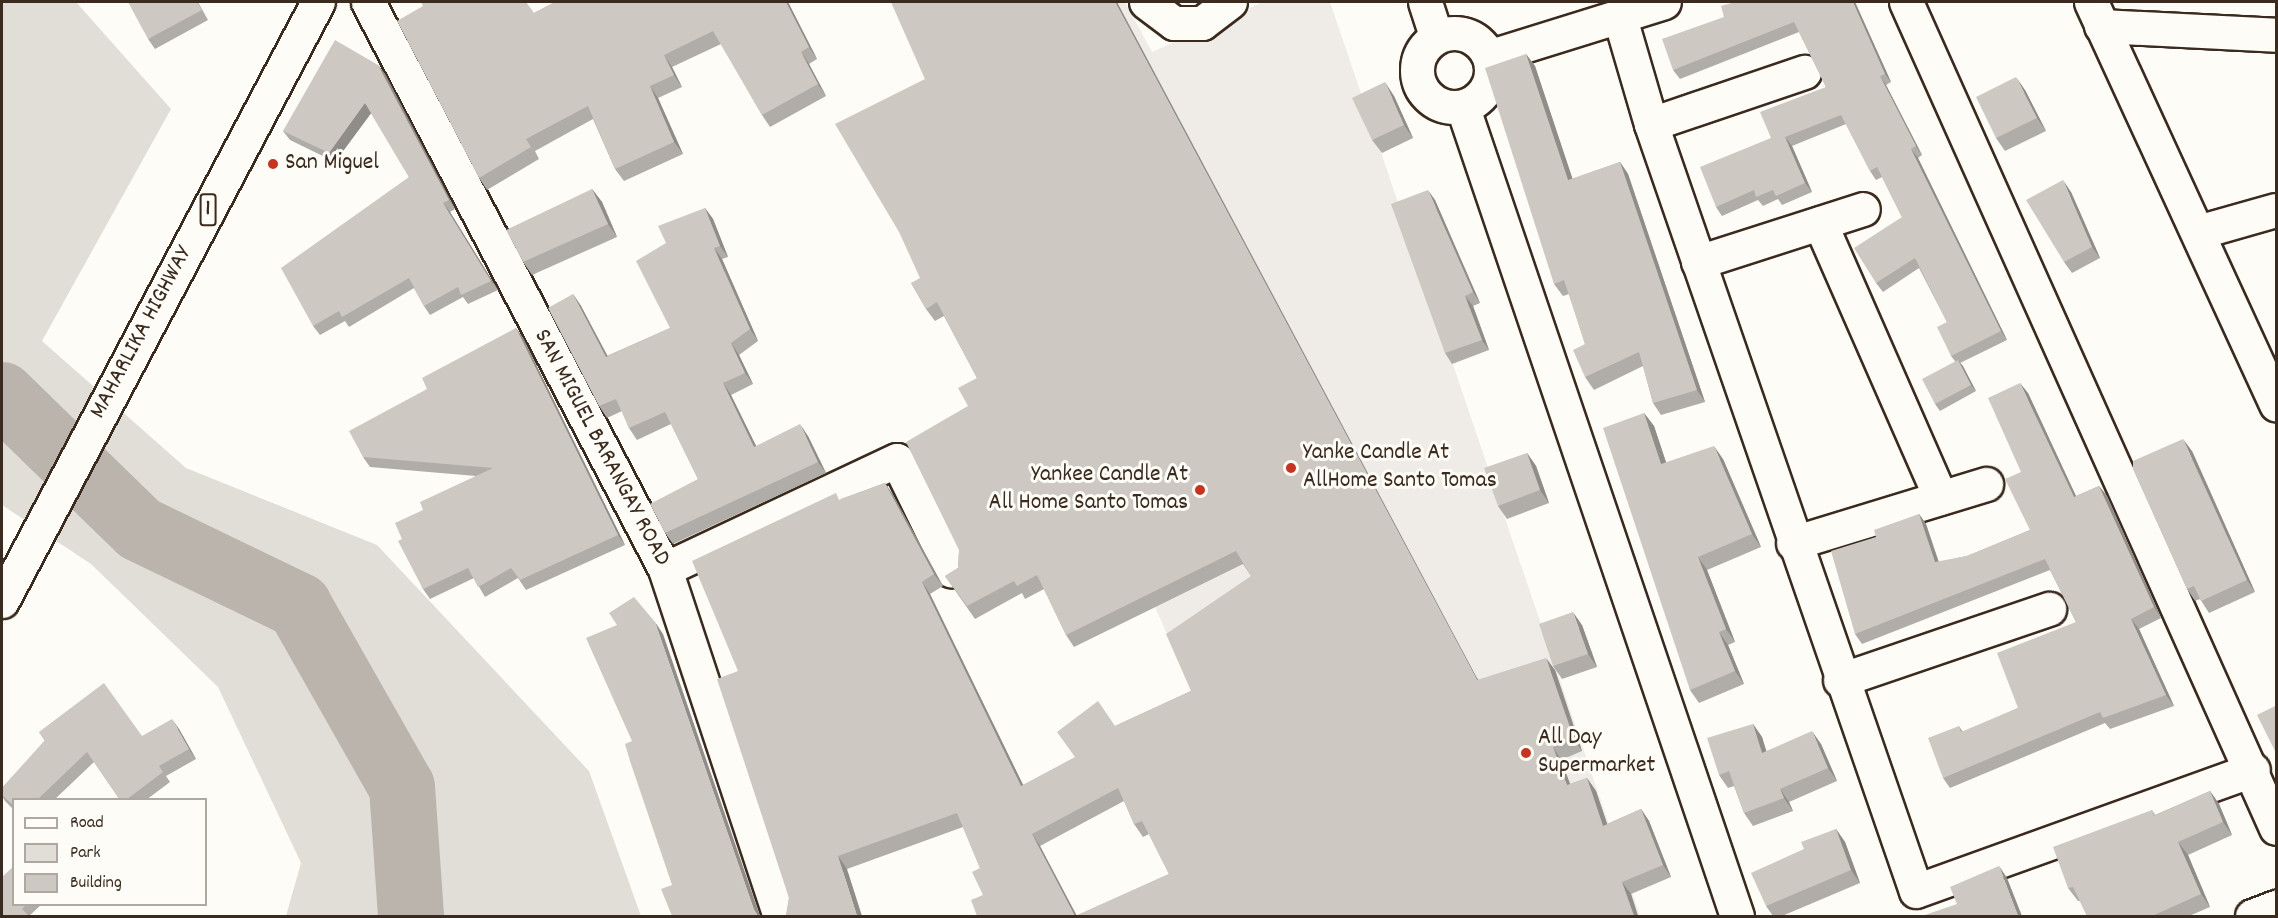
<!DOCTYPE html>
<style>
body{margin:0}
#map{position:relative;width:2278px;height:918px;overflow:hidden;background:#fdfcf7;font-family:Dekko,sans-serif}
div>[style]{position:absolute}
.built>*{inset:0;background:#efece7}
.green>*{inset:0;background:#e1ded7}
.river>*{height:66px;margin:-33px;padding:0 33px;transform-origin:33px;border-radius:33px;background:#bbb4ad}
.roads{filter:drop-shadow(2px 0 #3b2a1e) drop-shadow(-2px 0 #3b2a1e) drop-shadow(0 2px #3b2a1e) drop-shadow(0 -2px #3b2a1e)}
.minor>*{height:33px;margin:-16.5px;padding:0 16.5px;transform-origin:16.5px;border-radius:16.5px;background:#fdfcf7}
.minor>.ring{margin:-16.5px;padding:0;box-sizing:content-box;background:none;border:33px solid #fdfcf7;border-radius:50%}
.highway>*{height:33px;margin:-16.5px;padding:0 16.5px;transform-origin:16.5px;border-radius:16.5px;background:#fdfcf7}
.wall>*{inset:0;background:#b0aca7}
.shaded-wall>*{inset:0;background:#908c88}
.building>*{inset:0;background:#cdc8c2}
.dots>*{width:16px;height:16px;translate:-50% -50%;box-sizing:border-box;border:3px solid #fdfcf7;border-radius:50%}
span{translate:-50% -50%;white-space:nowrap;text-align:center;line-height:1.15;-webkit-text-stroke:6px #fdfcf7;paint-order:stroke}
.shield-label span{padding:2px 4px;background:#fdfcf7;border:2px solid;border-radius:4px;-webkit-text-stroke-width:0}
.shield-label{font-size:22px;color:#3b2a1e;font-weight:700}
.poi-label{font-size:24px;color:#3b2a1e}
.left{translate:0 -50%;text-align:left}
.right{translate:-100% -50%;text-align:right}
.street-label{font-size:24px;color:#3b2a1e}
.frame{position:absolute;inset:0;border:3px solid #3b2a1e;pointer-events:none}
.legend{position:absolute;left:12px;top:798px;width:195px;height:108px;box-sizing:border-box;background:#fdfcf7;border:2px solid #afa8a0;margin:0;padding:8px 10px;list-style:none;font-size:18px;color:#3b2a1e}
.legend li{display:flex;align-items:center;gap:12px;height:30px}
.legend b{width:30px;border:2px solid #afa8a0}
</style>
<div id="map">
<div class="built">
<div style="clip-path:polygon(891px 2px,1125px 2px,1152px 52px,1263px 2px,1330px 2px,1640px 916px,1290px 916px)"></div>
</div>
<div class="green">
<div style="clip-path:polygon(2px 2px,76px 2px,171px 109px,42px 341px,186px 468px,377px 545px,589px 771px,641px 916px,286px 916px,301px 863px,218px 687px,91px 564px,2px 505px)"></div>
</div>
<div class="river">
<div style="left:2px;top:395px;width:192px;rotate:44.2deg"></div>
<div style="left:140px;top:529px;width:177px;rotate:25.8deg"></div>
<div style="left:299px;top:606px;width:208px;rotate:60.4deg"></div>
<div style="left:402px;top:787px;width:129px;rotate:86deg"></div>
</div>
<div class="roads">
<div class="minor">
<div style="left:368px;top:2px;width:640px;rotate:62.35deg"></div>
<div style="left:665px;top:569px;width:366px;rotate:71.7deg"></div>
<div style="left:1146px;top:2px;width:35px;rotate:37deg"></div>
<div style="left:1174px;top:23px;width:28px"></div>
<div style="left:1202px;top:23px;width:35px;rotate:-37deg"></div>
<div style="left:1425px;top:2px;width:36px;rotate:72deg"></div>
<div style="left:1906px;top:2px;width:905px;rotate:65.87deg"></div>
<div style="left:2091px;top:2px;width:443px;rotate:65.3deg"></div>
<div style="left:1620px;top:18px;width:110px;rotate:73.7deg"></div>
<div style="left:1651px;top:124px;width:811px;rotate:70.94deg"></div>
<div style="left:1916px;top:891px;width:358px;rotate:-19.8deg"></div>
<div style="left:2101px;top:26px;width:175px;rotate:2.9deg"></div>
<div class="ring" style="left:1417px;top:33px;width:41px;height:41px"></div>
<div style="left:1491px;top:56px;width:181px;rotate:-17.3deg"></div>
<div style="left:1463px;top:108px;width:853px;rotate:71.27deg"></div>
<div style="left:1651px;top:124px;width:162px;rotate:-18.8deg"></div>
<div style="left:1820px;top:223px;width:300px;rotate:66.3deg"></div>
<div style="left:2198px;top:232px;width:81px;rotate:-15.8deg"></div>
<div style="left:1698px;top:262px;width:173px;rotate:-17.8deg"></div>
<div style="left:1793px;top:543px;width:202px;rotate:-17deg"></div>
<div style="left:665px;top:569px;width:256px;rotate:-25.2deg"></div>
<div style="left:897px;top:460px;width:123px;rotate:63.9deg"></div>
<div style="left:1840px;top:680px;width:221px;rotate:-18.8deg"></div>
<div style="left:2252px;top:916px;width:26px;rotate:-21deg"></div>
</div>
<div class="highway">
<div style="left:2px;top:601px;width:677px;rotate:-62.19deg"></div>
</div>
</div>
<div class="wall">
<div style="clip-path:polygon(198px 2px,208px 20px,155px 49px,148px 39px)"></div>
<div style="clip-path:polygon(555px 2px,788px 2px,817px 59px,809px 64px,826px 96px,770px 127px,762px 115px,721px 44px,672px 67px,682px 87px,658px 98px,683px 154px,624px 181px,615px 169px,593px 119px,535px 151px,539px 159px,487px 190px,479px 178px,534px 13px)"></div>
<div style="clip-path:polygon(1735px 2px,1855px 2px,1891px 82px,1886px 85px,1922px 155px,1918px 158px,2007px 340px,1960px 363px,1976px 391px,1940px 411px,1935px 404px,1955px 361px,1951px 356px,1947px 322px,1919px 268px,1883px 292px,1876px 283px,1902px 217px,1882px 177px,1876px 180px,1870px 171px,1846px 124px,1792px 146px,1812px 192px,1782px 205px,1778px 199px,1763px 206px,1758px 200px,1722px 216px,1716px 207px,1771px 138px,1826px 87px,1799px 32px,1680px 79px,1673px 70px,1724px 17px)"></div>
<div style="clip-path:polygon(1526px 54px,1535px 66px,1572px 179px,1620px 162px,1628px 174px,1705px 402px,1661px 415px,1653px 403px,1643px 366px,1594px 390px,1585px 377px,1585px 344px,1569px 294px,1563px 296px,1554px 284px)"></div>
<div style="clip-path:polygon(378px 65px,385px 74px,455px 209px,450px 212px,498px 290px,468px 304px,463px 297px,430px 315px,424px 306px,414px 288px,349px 327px,345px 321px,320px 335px,313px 326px,409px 177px,371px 113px,335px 162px,290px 140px,283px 131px)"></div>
<div style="clip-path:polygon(2025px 90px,2046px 131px,2005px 151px,1996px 138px)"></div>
<div style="clip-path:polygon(1394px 96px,1413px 138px,1382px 153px,1372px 140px)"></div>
<div style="clip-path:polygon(592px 189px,602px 202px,617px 237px,532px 275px,523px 262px)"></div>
<div style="clip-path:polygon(2071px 192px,2100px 258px,2072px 273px,2064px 262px)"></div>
<div style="clip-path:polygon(1435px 200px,1480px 303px,1473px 306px,1489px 350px,1452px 364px,1445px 353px)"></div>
<div style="clip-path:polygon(705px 208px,713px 219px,728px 257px,722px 259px,758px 341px,739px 355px,753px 384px,731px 395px,756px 446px,808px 436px,826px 473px,673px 544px,665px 533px,698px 479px,671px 424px,637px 440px,629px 428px,622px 411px,607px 418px,599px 406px,573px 294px,581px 306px,607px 356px,670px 328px,666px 243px)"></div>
<div style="clip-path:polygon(evenodd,911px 283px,1479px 680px,1555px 670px,1582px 751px,1561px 760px,1570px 784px,1587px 778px,1596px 791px,1607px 824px,1641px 809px,1649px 821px,1671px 877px,1631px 894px,1638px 916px,977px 916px,983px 895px,980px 868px,963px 827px,847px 869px,786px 916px,789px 898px,738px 671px,841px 499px,885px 483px,893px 495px,943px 586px,930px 594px,1023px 785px,1075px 758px,1115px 726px,1191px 691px,1251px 576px,1243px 564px,1074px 647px,1066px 635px,1044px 589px,1025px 599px,1022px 593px,975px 619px,945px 576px,958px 568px,968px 406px,977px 378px,944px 316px,935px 321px,926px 309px,911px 283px,1124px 801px,1134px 824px,1143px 837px,1149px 834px,1169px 874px,1076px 916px,1040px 846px,1124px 801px)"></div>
<div style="clip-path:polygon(516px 328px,523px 338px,625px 545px,526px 590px,518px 578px,485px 597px,474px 578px,430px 599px,423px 589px,402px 539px,423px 510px,476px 476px,370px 467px,363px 457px,427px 389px)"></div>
<div style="clip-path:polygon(2028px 393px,2076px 496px,2099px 486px,2107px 496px,2161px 618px,2139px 629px,2174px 706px,2110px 729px,2105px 723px,1950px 788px,1943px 778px,1959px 726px,1963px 732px,2018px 708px,2076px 622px,2050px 570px,1862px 644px,1855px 634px,1876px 537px,1919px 514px,1926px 524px,1939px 562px,1967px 556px,2030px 530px,2021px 472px)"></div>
<div style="clip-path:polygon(1644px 413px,1654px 426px,1666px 463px,1723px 459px,1761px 547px,1707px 570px,1735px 642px,1728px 645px,1744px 684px,1699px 703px,1690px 690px)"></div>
<div style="clip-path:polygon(2192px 451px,2255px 592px,2209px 613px,2200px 599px,2195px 601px,2187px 589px)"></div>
<div style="clip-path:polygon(1527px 453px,1536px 466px,1549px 503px,1507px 519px,1498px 506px)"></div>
<div style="clip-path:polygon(1582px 625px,1597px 667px,1562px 679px,1553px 666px)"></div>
<div style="clip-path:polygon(1753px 724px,1762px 737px,1766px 751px,1821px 744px,1837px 781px,1789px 802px,1793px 811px,1753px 826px,1744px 813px,1734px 786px,1728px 788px,1719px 775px)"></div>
<div style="clip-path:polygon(179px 729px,196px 759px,166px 776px,170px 782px,146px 800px,120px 800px,94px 762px,54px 800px,14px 800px,14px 810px,5px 801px,2px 796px,2px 788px,45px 741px,39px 732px,142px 736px)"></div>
<div style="clip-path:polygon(2210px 791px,2219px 804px,2232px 835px,2188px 855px,2210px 907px,2189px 916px,2087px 916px,2080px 901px,2078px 901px,2068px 888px,2152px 810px,2155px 815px)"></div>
<div style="clip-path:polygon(1836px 829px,1845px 842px,1860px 883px,1782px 916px,1773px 916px,1766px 906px,1804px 849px)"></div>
<div style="clip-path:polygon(14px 904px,42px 904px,29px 916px,2px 916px)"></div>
</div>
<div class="shaded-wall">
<div style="clip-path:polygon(786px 2px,788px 2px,817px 59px,809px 47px)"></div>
<div style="clip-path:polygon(1115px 2px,1117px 2px,1485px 693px,1477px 680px)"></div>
<div style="clip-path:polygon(1853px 2px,1855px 2px,1891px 82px,1885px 74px)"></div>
<div style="clip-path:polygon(801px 52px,809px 64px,826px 96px,818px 84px)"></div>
<div style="clip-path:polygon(1526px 54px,1535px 66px,1577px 192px,1568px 180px)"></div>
<div style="clip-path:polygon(664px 55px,672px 67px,682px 87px,674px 75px)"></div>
<div style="clip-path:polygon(378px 65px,385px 74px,455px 209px,449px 200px)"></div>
<div style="clip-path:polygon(1880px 76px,1886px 85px,1922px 155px,1916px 146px)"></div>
<div style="clip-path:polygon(2016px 77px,2025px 90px,2046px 131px,2037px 118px)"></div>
<div style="clip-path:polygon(1385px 82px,1394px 96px,1413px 138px,1404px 125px)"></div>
<div style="clip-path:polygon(650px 86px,658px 98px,683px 154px,674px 142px)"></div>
<div style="clip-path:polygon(365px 103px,372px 112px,335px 162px,329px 153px)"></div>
<div style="clip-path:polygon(1785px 137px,1792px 146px,1812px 192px,1805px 183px)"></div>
<div style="clip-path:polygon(1911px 149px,1918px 158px,2007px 340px,2001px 331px)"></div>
<div style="clip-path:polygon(1620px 162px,1628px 174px,1705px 402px,1697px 390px)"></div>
<div style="clip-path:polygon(2063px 180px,2071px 192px,2100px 258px,2092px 247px)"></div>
<div style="clip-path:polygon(592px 189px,602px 202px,617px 237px,608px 224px)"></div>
<div style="clip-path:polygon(1428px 190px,1435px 200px,1480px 303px,1473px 292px)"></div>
<div style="clip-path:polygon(443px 203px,450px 212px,498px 290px,491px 281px)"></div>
<div style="clip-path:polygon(705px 208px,713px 219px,728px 257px,720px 246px)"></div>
<div style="clip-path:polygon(714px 248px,722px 259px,758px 341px,750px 329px)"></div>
<div style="clip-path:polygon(573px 294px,581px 306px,614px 368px,606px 357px)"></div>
<div style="clip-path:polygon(1465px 296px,1473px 306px,1489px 350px,1482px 340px)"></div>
<div style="clip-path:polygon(516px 328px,523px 338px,625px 545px,618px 535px)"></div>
<div style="clip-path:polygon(731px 343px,739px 355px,753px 384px,745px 373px)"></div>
<div style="clip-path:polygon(1958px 360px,1963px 366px,1976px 391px,1971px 385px)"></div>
<div style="clip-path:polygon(723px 383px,731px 395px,762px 458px,754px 447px)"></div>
<div style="clip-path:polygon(2020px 383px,2028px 393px,2081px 507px,2074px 497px)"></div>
<div style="clip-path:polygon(1644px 413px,1654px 426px,1671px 477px,1661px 464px)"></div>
<div style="clip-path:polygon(800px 424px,808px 436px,826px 473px,818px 462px)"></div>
<div style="clip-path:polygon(2183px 439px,2192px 451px,2255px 592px,2247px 580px)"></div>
<div style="clip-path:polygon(1714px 446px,1723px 459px,1761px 547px,1752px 534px)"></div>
<div style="clip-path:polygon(1527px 453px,1536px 466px,1549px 503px,1540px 490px)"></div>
<div style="clip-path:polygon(885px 483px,893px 495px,943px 586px,934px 574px)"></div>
<div style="clip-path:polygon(2099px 486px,2107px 496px,2161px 618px,2154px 607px)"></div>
<div style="clip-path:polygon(1919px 514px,1926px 524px,1942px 573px,1935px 562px)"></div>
<div style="clip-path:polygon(1698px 557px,1707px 570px,1735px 642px,1726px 629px)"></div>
<div style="clip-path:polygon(922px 582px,930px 594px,1030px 799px,1021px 786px)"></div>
<div style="clip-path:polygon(1573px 612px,1582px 625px,1597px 667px,1588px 654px)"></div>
<div style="clip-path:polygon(2131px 619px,2139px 629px,2174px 706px,2166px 695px)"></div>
<div style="clip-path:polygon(655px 622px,663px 634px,760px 916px,758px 916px,754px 910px)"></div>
<div style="clip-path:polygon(1719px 632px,1728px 645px,1744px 684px,1735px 671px)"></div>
<div style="clip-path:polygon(1546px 658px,1555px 670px,1582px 751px,1574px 739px)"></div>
<div style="clip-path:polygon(172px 719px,179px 729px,196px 759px,189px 749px)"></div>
<div style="clip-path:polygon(1753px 724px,1762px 737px,1771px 766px,1762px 753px)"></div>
<div style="clip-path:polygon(1812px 731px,1821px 744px,1837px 781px,1828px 768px)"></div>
<div style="clip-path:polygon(1553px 747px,1561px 760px,1575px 797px,1567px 785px)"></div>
<div style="clip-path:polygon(1587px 778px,1596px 791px,1612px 838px,1603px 826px)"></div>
<div style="clip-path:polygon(1780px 789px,1789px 802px,1793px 811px,1784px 798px)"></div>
<div style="clip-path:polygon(2210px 791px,2219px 804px,2232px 835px,2223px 822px)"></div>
<div style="clip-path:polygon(1641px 809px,1649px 821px,1671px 877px,1663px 865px)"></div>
<div style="clip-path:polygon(1836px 829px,1845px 842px,1860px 883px,1851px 870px)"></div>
<div style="clip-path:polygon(1032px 834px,1040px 846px,1077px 916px,1075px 916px)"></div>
<div style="clip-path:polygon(2178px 842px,2188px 855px,2210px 907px,2201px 894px)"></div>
<div style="clip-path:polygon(838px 856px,847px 869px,862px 916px,857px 916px)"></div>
<div style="clip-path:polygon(1999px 866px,2007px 878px,2022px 916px,2018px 916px)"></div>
<div style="clip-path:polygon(1622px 882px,1631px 894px,1638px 916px,1634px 916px)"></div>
</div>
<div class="building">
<div style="clip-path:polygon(128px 2px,197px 2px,202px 10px,148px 39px)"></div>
<div style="clip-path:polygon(421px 2px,526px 2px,534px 13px,555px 2px,786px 2px,809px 47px,801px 52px,818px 84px,762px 115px,713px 31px,664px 55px,674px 75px,650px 86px,674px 142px,615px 169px,588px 106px,526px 139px,531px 147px,479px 178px,397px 21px,423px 6px)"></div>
<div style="clip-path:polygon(891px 2px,1115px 2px,1477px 680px,1546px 658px,1574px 739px,1553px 747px,1567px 785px,1587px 778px,1603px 826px,1641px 809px,1663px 865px,1622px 882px,1634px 916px,1075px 916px,1169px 874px,1142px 821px,1134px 824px,1118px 788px,1032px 834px,1075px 916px,977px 916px,971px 900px,983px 895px,972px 872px,980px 868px,957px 813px,838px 856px,857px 916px,784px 916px,786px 916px,789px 898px,717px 679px,738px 671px,692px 561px,836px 493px,839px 500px,885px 483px,934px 574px,922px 582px,1021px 786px,1075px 757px,1057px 732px,1098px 701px,1115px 726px,1191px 691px,1166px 634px,1251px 576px,1236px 551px,1066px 635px,1037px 575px,1017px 586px,1014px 581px,967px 606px,945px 576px,958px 568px,959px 550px,906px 442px,968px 406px,958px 388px,977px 378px,937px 302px,926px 309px,911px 283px,920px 278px,899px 232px,835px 124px,925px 79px)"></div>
<div style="clip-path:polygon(1735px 2px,1853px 2px,1885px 74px,1880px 76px,1916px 146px,1911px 149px,2001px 331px,1951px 356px,1937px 327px,1947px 322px,1915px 258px,1876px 283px,1854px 248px,1902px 217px,1877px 167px,1870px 171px,1841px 115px,1785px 137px,1805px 183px,1776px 196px,1773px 190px,1756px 197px,1754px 190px,1716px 207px,1700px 167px,1771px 138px,1760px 112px,1826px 87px,1794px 22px,1673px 70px,1662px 39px,1724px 17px,1721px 6px)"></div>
<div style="clip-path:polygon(335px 40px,378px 65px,449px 200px,443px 203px,491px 281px,461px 295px,458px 287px,424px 306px,409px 278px,342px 317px,339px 311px,313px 326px,281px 268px,409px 177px,365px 103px,329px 153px,283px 131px)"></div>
<div style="clip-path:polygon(1526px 54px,1568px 180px,1620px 162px,1697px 390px,1653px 403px,1639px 352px,1585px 377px,1573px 350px,1585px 344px,1564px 280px,1554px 284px,1485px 68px)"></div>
<div style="clip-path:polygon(2016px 77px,2037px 118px,1996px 138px,1976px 97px)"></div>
<div style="clip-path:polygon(1385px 82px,1404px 125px,1372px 140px,1352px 98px)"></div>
<div style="clip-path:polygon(2063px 180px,2092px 247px,2064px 262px,2026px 200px)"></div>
<div style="clip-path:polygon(592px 189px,608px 224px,523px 262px,506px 230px)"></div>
<div style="clip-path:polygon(1428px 190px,1473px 292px,1465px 296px,1482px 340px,1445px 353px,1391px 204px)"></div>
<div style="clip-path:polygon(705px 208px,720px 246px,714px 248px,750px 329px,731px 343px,745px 373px,723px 383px,754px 447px,800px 424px,818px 462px,665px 533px,650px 504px,698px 479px,665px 412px,629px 428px,616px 399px,599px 406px,548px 308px,573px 294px,606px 357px,670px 328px,636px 261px,666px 243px,658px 226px)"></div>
<div style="clip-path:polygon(516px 328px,618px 535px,520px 580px,511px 568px,478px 587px,468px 568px,423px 589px,398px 541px,402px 539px,395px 523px,423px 510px,420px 502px,493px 468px,363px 457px,349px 431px,427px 389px,422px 378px)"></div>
<div style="clip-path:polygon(1958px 360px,1971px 385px,1935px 404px,1922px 379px)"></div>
<div style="clip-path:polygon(2020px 383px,2074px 497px,2099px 486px,2154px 607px,2131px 619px,2166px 695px,2103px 718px,2100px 712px,1943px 778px,1928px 738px,1959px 726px,1961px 732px,2018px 708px,1997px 653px,2076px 622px,2045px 559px,1855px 634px,1831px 551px,1876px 537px,1874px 530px,1919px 514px,1935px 562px,1967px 556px,2030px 530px,2005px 479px,2021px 472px,1988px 398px)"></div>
<div style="clip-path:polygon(1644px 413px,1661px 464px,1714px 446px,1752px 534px,1698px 557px,1726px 629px,1719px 632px,1735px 671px,1690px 690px,1603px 428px)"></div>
<div style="clip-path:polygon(2183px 439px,2247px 580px,2201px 601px,2194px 586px,2187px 589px,2133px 469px,2133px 461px)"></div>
<div style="clip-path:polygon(1527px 453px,1540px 490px,1498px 506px,1484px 468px)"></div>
<div style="clip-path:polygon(634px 597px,655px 622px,754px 910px,758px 916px,672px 916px,661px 889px,672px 885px,630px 761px,625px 744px,632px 741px,586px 638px,617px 625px,609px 613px)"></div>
<div style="clip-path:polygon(1573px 612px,1588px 654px,1553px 666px,1539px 624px)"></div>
<div style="clip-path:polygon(104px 683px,142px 736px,172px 719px,189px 749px,159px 766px,163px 772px,126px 800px,120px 800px,87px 752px,37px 800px,14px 800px,14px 806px,2px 795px,2px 788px,45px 740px,39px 732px)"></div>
<div style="clip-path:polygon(2277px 705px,2277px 753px,2276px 753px,2257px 715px)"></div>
<div style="clip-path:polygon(1753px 724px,1762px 753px,1812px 731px,1828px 768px,1780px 789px,1784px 798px,1744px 813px,1729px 771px,1719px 775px,1707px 738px)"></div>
<div style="clip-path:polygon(2210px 791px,2223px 822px,2178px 842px,2201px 894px,2152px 916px,2087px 916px,2073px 887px,2068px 888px,2053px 847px,2152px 810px,2154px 816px)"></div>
<div style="clip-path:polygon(1836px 829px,1851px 870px,1766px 906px,1751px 873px,1804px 849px,1801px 842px)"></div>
<div style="clip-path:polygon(14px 866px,14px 904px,27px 904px,22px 909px,29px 916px,2px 916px,2px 877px)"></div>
<div style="clip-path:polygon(1999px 866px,2018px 916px,1922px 916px,1957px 904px,1950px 887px)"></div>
</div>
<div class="dots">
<div style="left:273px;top:164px;background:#c8321e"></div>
<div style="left:1291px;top:468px;background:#c8321e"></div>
<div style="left:1200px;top:490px;background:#c8321e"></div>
<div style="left:1526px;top:753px;background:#c8321e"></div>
</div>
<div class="shield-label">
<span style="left:208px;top:210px">1</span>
</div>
<div class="poi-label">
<span class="left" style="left:285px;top:164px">San Miguel</span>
<span class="left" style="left:1303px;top:468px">Yanke Candle At<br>AllHome Santo Tomas</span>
<span class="right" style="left:1188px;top:490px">Yankee Candle At<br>All Home Santo Tomas</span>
<span class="left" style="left:1538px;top:753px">All Day<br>Supermarket</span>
</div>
<div class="street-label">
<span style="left:142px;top:333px;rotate:-62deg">MAHARLIKA HIGHWAY</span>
<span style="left:601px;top:448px;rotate:62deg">SAN MIGUEL BARANGAY ROAD</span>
</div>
<div class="frame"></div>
<ul class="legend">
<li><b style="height:8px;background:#fdfcf7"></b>Road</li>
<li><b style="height:16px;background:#e1ded7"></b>Park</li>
<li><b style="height:16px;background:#cdc8c2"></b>Building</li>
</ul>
</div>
